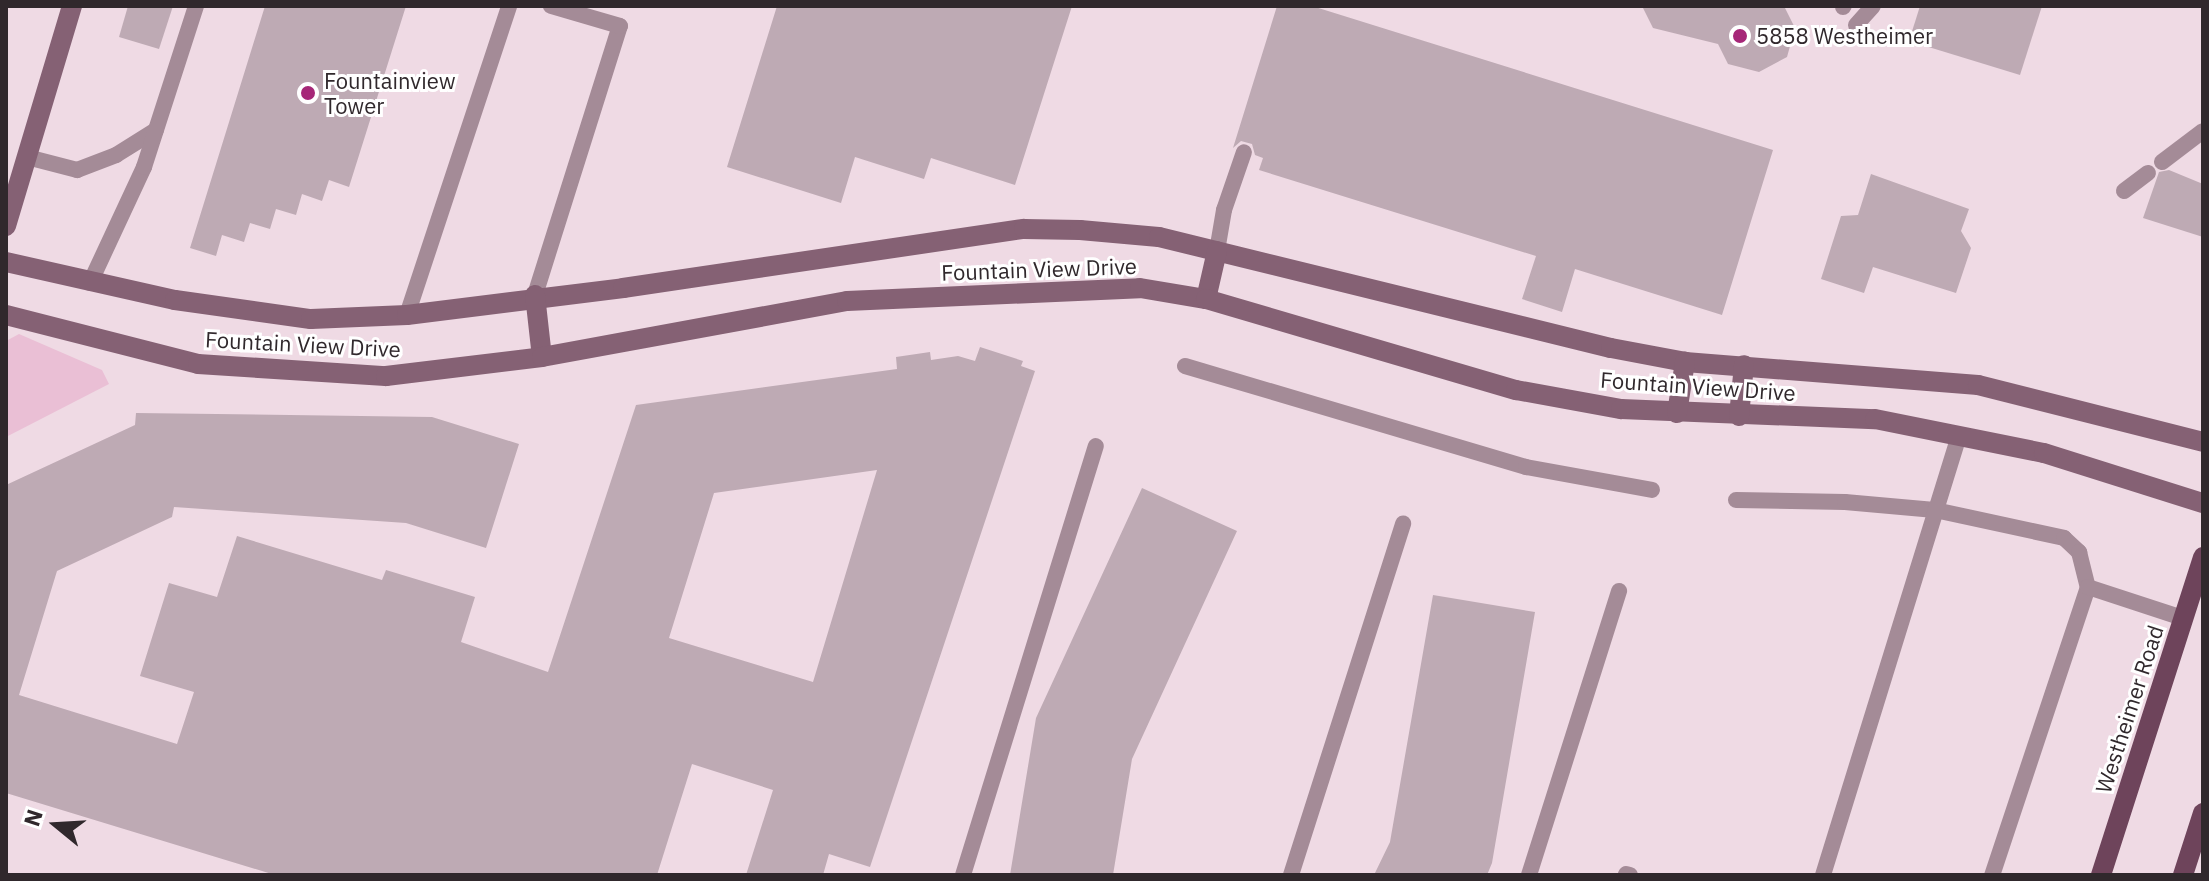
<!DOCTYPE html>
<style>
body{margin:0}
#map{position:relative;width:2209px;height:881px;overflow:hidden;background:#efdae4;font-family:"IBM Plex Sans",sans-serif}
div>[style]{position:absolute}
.green>*{inset:0;background:#eabfd5}
.building>*{inset:0;background:#beaab4}
.lane>*{height:16px;margin:-8px;padding:0 8px;transform-origin:8px;border-radius:8px;background:#a48b97}
.secondary>*{height:20px;margin:-10px;padding:0 10px;transform-origin:10px;border-radius:10px;background:#856174}
.primary>*{height:20px;margin:-10px;padding:0 10px;transform-origin:10px;border-radius:10px;background:#6e445b}
.dots>*{width:22px;height:22px;translate:-50% -50%;box-sizing:border-box;border:4px solid #fff;border-radius:50%}
span{translate:-50% -50%;white-space:nowrap;text-align:center;line-height:1.15;-webkit-text-stroke:6px #fff;paint-order:stroke}
.poi-label{font-size:22px;color:#30282c}
.left{translate:0 -50%;text-align:left}
.street-label{font-size:22px;color:#30282c}
.frame{position:absolute;inset:0;border:8px solid #30282c;pointer-events:none}
.north{position:absolute;left:16px;top:785px;width:80px;height:80px;-webkit-text-stroke:6px #fff;paint-order:stroke;rotate:288deg;font-size:22px;font-weight:700;line-height:32px;text-align:center;color:#30282c}
.north::after{content:'';display:block;margin:auto;width:28px;height:36px;background:#30282c;clip-path:polygon(50% 0,100% 100%,50% 72%,0 100%)}
</style>
<div id="map">
<div class="green">
<div style="clip-path:polygon(19px 334px,102px 370px,109px 384px,6px 437px,6px 341px)"></div>
</div>
<div class="building">
<div style="clip-path:polygon(128px 6px,173px 6px,159px 49px,119px 37px)"></div>
<div style="clip-path:polygon(265px 6px,406px 6px,349px 187px,329px 180px,322px 201px,302px 194px,296px 215px,276px 209px,270px 229px,250px 223px,244px 242px,222px 235px,216px 256px,190px 248px)"></div>
<div style="clip-path:polygon(777px 6px,1072px 6px,1015px 185px,931px 158px,924px 179px,855px 157px,841px 203px,727px 167px)"></div>
<div style="clip-path:polygon(1277px 6px,1312px 6px,1773px 150px,1722px 315px,1575px 269px,1562px 312px,1522px 299px,1536px 256px,1259px 170px,1263px 158px,1255px 155px,1252px 144px,1241px 141px,1233px 148px)"></div>
<div style="clip-path:polygon(1642px 6px,1784px 6px,1795px 28px,1787px 57px,1759px 72px,1728px 64px,1718px 44px,1653px 28px)"></div>
<div style="clip-path:polygon(1920px 6px,2042px 6px,2020px 75px,1909px 41px)"></div>
<div style="clip-path:polygon(2169px 170px,2203px 184px,2203px 237px,2143px 218px,2159px 172px)"></div>
<div style="clip-path:polygon(1871px 174px,1969px 209px,1961px 231px,1971px 248px,1956px 293px,1873px 267px,1864px 293px,1821px 279px,1841px 216px,1858px 215px)"></div>
<div style="clip-path:polygon(evenodd,980px 347px,1023px 361px,1021px 366px,1035px 371px,870px 867px,829px 854px,823px 875px,746px 875px,773px 790px,692px 764px,657px 875px,275px 875px,6px 793px,6px 485px,135px 425px,136px 413px,432px 417px,519px 444px,486px 548px,406px 523px,174px 507px,172px 517px,57px 571px,19px 695px,177px 744px,194px 692px,140px 676px,169px 583px,217px 597px,237px 536px,382px 580px,386px 570px,475px 597px,461px 642px,548px 672px,636px 405px,897px 369px,896px 357px,930px 352px,931px 360px,958px 356px,975px 361px,980px 347px,877px 470px,813px 682px,669px 638px,714px 493px,877px 470px)"></div>
<div style="clip-path:polygon(1142px 488px,1237px 531px,1132px 759px,1113px 875px,1010px 875px,1036px 718px)"></div>
<div style="clip-path:polygon(1433px 595px,1535px 612px,1492px 863px,1487px 875px,1374px 875px,1390px 842px)"></div>
</div>
<div class="lane">
<div style="left:1843px;top:7px;width:1px;rotate:-45deg"></div>
<div style="left:1856px;top:25px;width:25px;rotate:-48deg"></div>
<div style="left:27px;top:157px;width:52px;rotate:14.6deg"></div>
<div style="left:77px;top:170px;width:42px;rotate:-21deg"></div>
<div style="left:116px;top:155px;width:47px;rotate:-32deg"></div>
<div style="left:2162px;top:162px;width:51px;rotate:-37.1deg"></div>
<div style="left:2124px;top:191px;width:30px;rotate:-37deg"></div>
<div style="left:1217px;top:251px;width:42px;rotate:-80.3deg"></div>
<div style="left:1224px;top:210px;width:61px;rotate:-71deg"></div>
<div style="left:90px;top:283px;width:128px;rotate:-65deg"></div>
<div style="left:144px;top:167px;width:169px;rotate:-72.1deg"></div>
<div style="left:535px;top:295px;width:282px;rotate:-72.5deg"></div>
<div style="left:620px;top:26px;width:72px;rotate:-163.8deg"></div>
<div style="left:407px;top:315px;width:325px;rotate:-71.7deg"></div>
<div style="left:1185px;top:366px;width:356px;rotate:16.5deg"></div>
<div style="left:1526px;top:467px;width:128px;rotate:10.3deg"></div>
<div style="left:1736px;top:500px;width:109px;rotate:1.1deg"></div>
<div style="left:1845px;top:502px;width:90px;rotate:5.1deg"></div>
<div style="left:1935px;top:510px;width:132px;rotate:12.2deg"></div>
<div style="left:2064px;top:538px;width:21px;rotate:43deg"></div>
<div style="left:2079px;top:552px;width:36px;rotate:76deg"></div>
<div style="left:2088px;top:587px;width:304px;rotate:108.4deg"></div>
<div style="left:2088px;top:587px;width:100px;rotate:18.1deg"></div>
<div style="left:1626px;top:874px;width:4px;rotate:14deg"></div>
<div style="left:963px;top:875px;width:449px;rotate:-72.8deg"></div>
<div style="left:1291px;top:875px;width:369px;rotate:-72.3deg"></div>
<div style="left:1529px;top:875px;width:298px;rotate:-72.4deg"></div>
<div style="left:1823px;top:875px;width:460px;rotate:-72.8deg"></div>
</div>
<div class="secondary">
<div style="left:6px;top:226px;width:230px;rotate:-73.3deg"></div>
<div style="left:6px;top:262px;width:173px;rotate:12.7deg"></div>
<div style="left:175px;top:300px;width:137px;rotate:8deg"></div>
<div style="left:311px;top:319px;width:96px;rotate:-2.4deg"></div>
<div style="left:407px;top:315px;width:218px;rotate:-7.1deg"></div>
<div style="left:623px;top:288px;width:405px;rotate:-8.4deg"></div>
<div style="left:1024px;top:229px;width:56px;rotate:1deg"></div>
<div style="left:1080px;top:230px;width:79px;rotate:5.1deg"></div>
<div style="left:1159px;top:237px;width:465px;rotate:13.8deg"></div>
<div style="left:1611px;top:348px;width:75px;rotate:10.7deg"></div>
<div style="left:1685px;top:362px;width:294px;rotate:4.5deg"></div>
<div style="left:1978px;top:385px;width:232px;rotate:14.2deg"></div>
<div style="left:535px;top:295px;width:62px;rotate:83.6deg"></div>
<div style="left:1206px;top:299px;width:49px;rotate:-77.1deg"></div>
<div style="left:6px;top:315px;width:198px;rotate:14.3deg"></div>
<div style="left:198px;top:364px;width:188px;rotate:3.7deg"></div>
<div style="left:386px;top:376px;width:157px;rotate:-6.9deg"></div>
<div style="left:542px;top:357px;width:310px;rotate:-10.4deg"></div>
<div style="left:847px;top:301px;width:293px;rotate:-2.5deg"></div>
<div style="left:1140px;top:288px;width:67px;rotate:9.5deg"></div>
<div style="left:1206px;top:299px;width:323px;rotate:16.4deg"></div>
<div style="left:1516px;top:390px;width:107px;rotate:10.3deg"></div>
<div style="left:1621px;top:409px;width:254px;rotate:2.3deg"></div>
<div style="left:1875px;top:419px;width:172px;rotate:11.4deg"></div>
<div style="left:2044px;top:453px;width:167px;rotate:17.5deg"></div>
<div style="left:1677px;top:413px;width:52px;rotate:-81.1deg"></div>
<div style="left:1739px;top:416px;width:51px;rotate:-84.4deg"></div>
</div>
<div class="primary">
<div style="left:2101px;top:875px;width:334px;rotate:-72.2deg"></div>
<div style="left:2183px;top:875px;width:65px;rotate:-72.1deg"></div>
</div>
<div class="dots">
<div style="left:1740px;top:36px;background:#a62778"></div>
<div style="left:308px;top:93px;background:#a62778"></div>
</div>
<div class="poi-label">
<span class="left" style="left:1756px;top:36px">5858 Westheimer</span>
<span class="left" style="left:324px;top:93px">Fountainview<br>Tower</span>
</div>
<div class="street-label">
<span style="left:1039px;top:269px;rotate:-2deg">Fountain View Drive</span>
<span style="left:303px;top:344px;rotate:3deg">Fountain View Drive</span>
<span style="left:1698px;top:386px;rotate:4deg">Fountain View Drive</span>
<span style="left:2129px;top:709px;rotate:-72deg">Westheimer Road</span>
</div>
<div class="frame"></div>
<div class="north">N</div>
</div>
